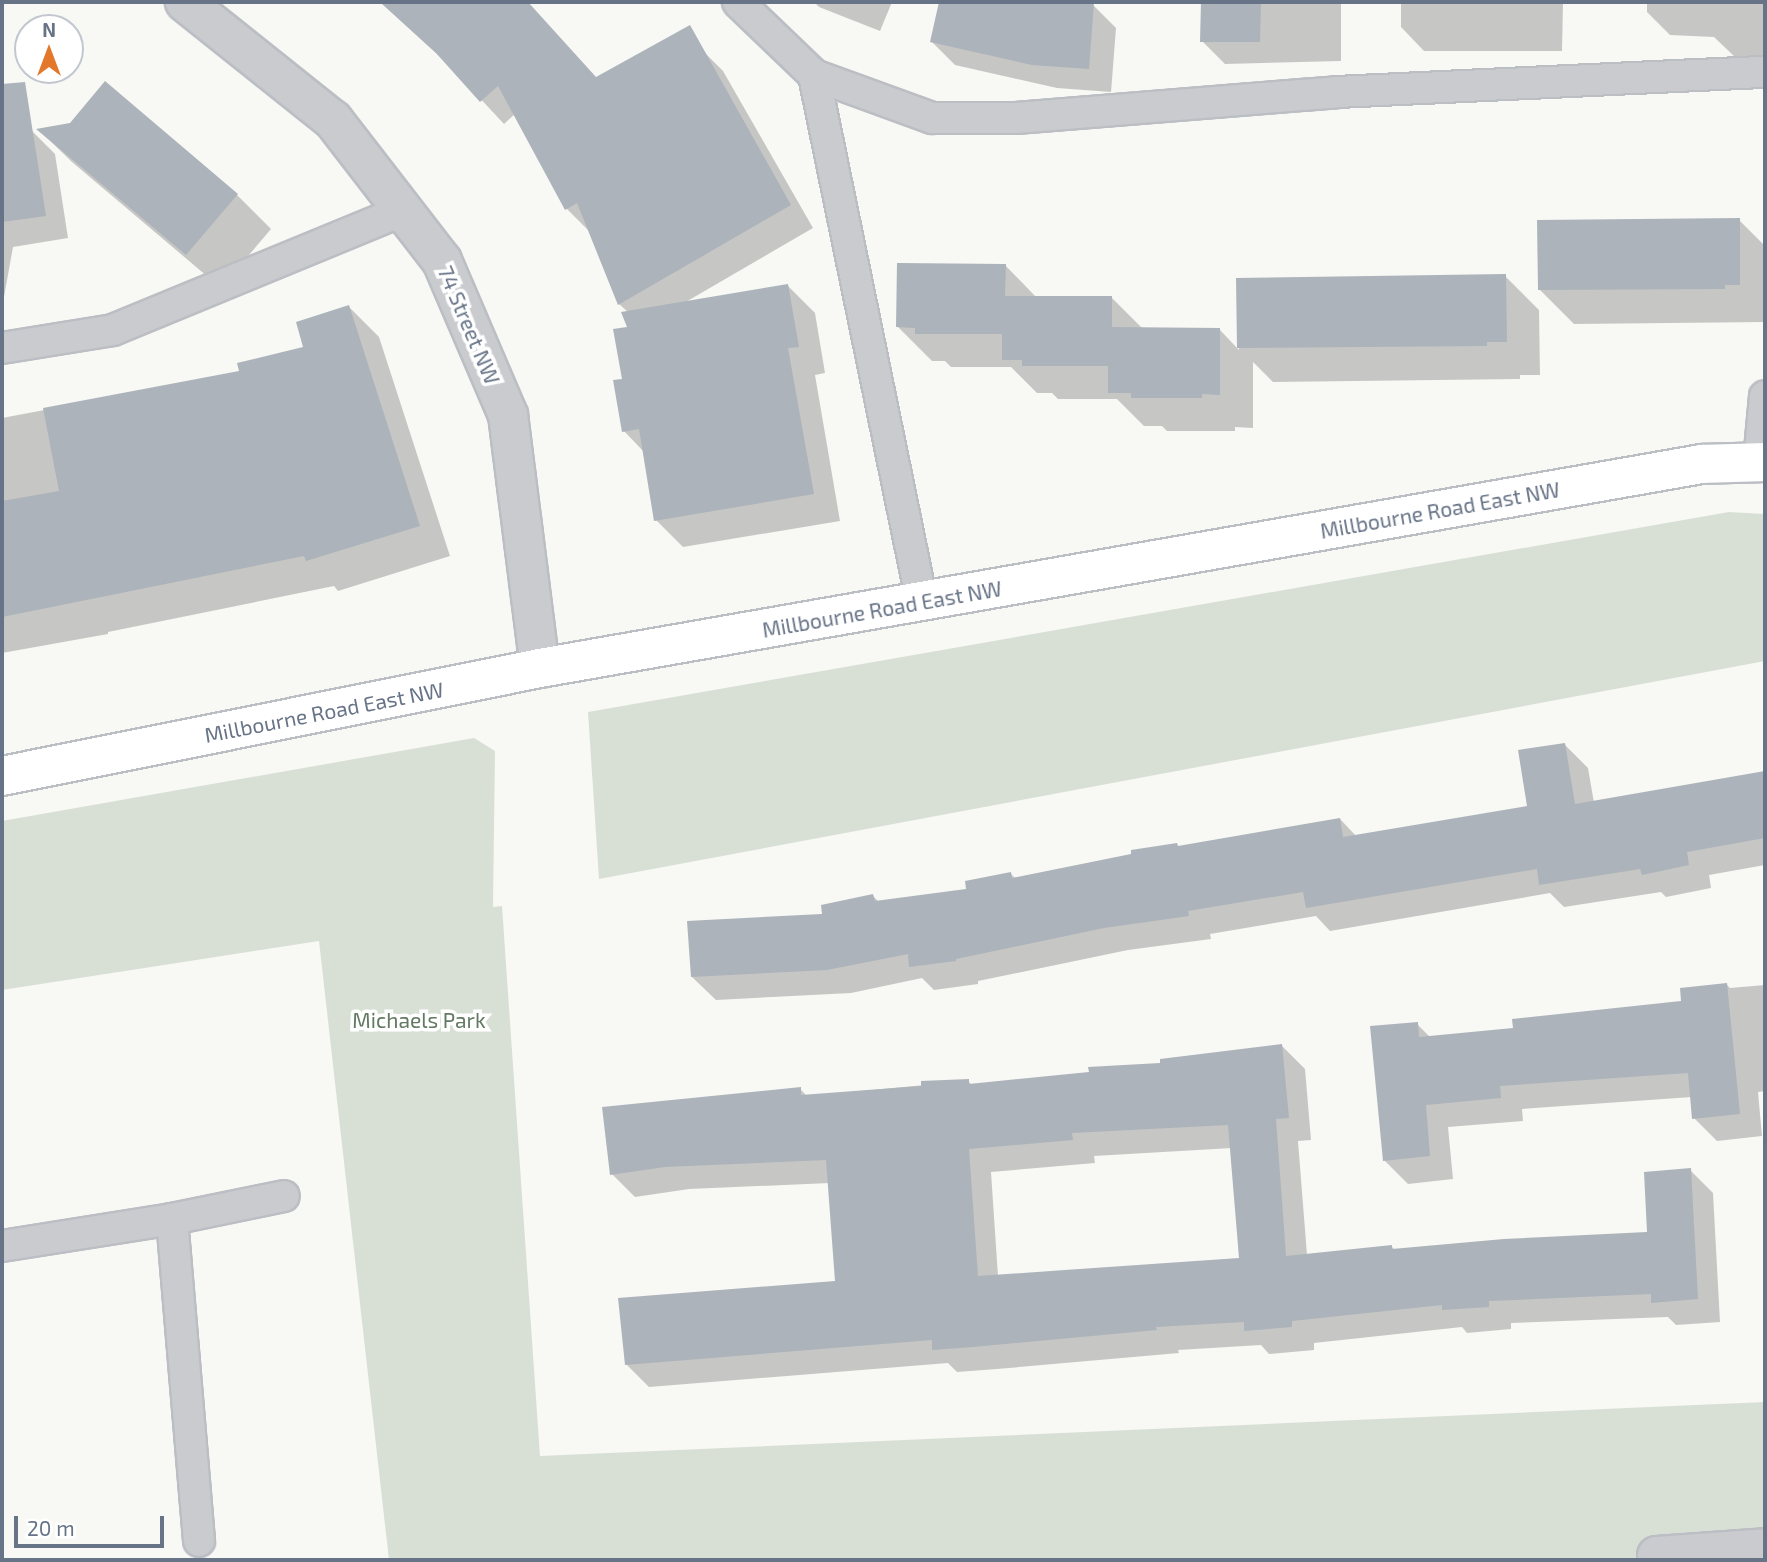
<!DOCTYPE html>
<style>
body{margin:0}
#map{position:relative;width:1767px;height:1562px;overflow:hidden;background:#f8f8f5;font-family:"Exo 2",sans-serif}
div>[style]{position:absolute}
.green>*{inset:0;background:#d8e0d6}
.shadow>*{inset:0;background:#0003}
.building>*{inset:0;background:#acb3ba}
.roads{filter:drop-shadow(2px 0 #bbbec3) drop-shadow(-2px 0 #bbbec3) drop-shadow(0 2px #bbbec3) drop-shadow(0 -2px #bbbec3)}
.lane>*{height:30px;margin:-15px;padding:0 15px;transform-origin:15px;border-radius:15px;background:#c9cbcf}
.street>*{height:38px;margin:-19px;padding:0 19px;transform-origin:19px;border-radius:19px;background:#c9cbcf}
.secondary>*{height:38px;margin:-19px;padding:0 19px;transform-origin:19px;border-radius:19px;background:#fff}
span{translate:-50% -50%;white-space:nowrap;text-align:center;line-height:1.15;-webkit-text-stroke:7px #fff;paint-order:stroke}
.street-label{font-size:21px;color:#677386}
.park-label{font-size:21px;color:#627962}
.frame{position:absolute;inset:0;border:4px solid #677386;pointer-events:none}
.north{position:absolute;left:14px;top:14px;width:70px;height:70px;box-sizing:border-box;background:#fff;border:2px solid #c2c7cf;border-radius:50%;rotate:0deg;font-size:19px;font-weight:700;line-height:28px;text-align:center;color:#677386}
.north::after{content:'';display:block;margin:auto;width:24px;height:32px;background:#e3782a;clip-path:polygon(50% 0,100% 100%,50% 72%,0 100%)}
.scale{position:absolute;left:14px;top:1516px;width:150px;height:32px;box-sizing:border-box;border:4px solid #677386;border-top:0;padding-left:9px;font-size:21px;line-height:24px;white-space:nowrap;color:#677386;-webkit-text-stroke:5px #fff;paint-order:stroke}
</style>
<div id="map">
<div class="green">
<div style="clip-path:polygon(1729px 512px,1765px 514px,1765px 661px,599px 879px,588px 712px)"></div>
<div style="clip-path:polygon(474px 738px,495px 751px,493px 907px,502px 906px,540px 1456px,1765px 1402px,1765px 1560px,389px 1560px,319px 941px,2px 990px,2px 821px)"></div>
</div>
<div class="shadow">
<div style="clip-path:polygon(380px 2px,514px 2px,637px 116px,701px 49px,723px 71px,813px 228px,684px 303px,788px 286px,815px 313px,825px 373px,815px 375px,840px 521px,683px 547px,656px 520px,644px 452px,624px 431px,628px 312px,619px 304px,591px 233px,567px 209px,515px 114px,504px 124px,448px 64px)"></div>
<div style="clip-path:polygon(814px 2px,892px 2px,880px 31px,819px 7px)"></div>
<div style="clip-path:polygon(941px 2px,1093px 5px,1116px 28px,1111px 92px,1057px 88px,955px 65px,932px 42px)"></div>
<div style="clip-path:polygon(1202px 2px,1341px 2px,1341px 61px,1225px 64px,1202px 41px)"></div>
<div style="clip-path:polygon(1401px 2px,1563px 2px,1562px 51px,1424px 51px,1401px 27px)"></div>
<div style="clip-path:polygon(1647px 2px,1765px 2px,1765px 59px,1735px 57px,1714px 37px,1670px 35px,1647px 12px)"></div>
<div style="clip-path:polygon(106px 84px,237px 195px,271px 229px,221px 288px,72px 162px,39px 130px,71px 125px)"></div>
<div style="clip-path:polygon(32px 131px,55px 154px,68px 238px,13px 247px,2px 308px,2px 136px)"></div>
<div style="clip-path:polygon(1739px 220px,1765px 246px,1765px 322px,1574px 324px,1540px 290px)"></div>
<div style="clip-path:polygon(1005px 265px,1037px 298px,1112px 298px,1143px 329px,1220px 330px,1239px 350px,1238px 280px,1505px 276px,1539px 310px,1540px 375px,1520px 375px,1520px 379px,1273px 382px,1253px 362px,1253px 428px,1235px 427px,1235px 431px,1167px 431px,1162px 426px,1144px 426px,1117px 399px,1058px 399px,1052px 393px,1037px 393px,1011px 367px,951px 367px,945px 361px,932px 361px,898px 327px)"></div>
<div style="clip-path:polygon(349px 307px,379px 337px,450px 556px,338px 591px,334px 586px,108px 632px,108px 634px,2px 653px,2px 418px,241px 373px,306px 348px)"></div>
<div style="clip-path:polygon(1565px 745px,1588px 768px,1594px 803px,1765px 773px,1765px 865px,1709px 875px,1711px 888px,1666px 897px,1661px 892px,1564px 907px,1550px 893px,1330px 931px,1316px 916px,1210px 934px,1211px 939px,1128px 950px,978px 981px,978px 984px,934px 990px,922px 978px,851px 993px,716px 1000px,692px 977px,873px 896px,879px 902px,968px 891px,1011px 874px,1016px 879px,1340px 819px,1357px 837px,1529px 808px)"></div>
<div style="clip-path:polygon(1727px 985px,1730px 988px,1765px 985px,1765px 1091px,1758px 1092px,1762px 1136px,1717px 1141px,1694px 1118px,1692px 1097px,1522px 1109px,1523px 1121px,1448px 1127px,1453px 1179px,1408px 1184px,1385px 1161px,1417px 1024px,1431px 1038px,1515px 1029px,1683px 1003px)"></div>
<div style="clip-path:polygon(evenodd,1282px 1046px,1305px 1069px,1311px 1140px,1298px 1141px,1307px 1255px,1391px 1246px,1395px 1250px,1649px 1233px,1690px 1170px,1713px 1193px,1720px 1322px,1676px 1325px,1668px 1317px,1511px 1323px,1511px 1329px,1467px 1333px,1462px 1327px,1314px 1343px,1314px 1350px,1269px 1354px,1261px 1345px,1178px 1350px,1179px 1353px,997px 1369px,957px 1372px,948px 1363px,649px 1387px,626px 1364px,837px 1283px,830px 1183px,689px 1189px,635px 1197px,612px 1174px,800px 1089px,807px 1096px,968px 1081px,972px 1085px,1162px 1065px,1282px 1046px,1232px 1148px,1240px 1259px,998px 1276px,991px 1172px,1095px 1163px,1094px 1156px,1232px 1148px)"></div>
</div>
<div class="building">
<div style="clip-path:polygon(380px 2px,528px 2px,596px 77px,690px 25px,791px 205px,618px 305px,577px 203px,565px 210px,498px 86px,480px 102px,436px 53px)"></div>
<div style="clip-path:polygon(939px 2px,1094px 2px,1089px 69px,1032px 65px,930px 42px)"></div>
<div style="clip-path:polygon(1201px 2px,1261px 2px,1260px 42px,1200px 42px)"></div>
<div style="clip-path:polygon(105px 81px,238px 194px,186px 255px,36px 129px,70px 123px)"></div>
<div style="clip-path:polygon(25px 82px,46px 216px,2px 222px,2px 84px)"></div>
<div style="clip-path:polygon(1740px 218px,1740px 285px,1725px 285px,1725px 289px,1538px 290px,1537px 220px)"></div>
<div style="clip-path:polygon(897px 263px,1006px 264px,1005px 296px,1112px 296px,1112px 327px,1220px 328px,1220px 395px,1202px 394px,1202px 398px,1131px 398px,1131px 393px,1108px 393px,1108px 366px,1022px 366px,1022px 360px,1002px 360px,1002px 334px,915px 334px,915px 328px,896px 327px)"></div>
<div style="clip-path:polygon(1506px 274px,1507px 342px,1487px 342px,1487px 346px,1237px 348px,1236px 278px)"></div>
<div style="clip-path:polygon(788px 284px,799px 347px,788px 348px,814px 494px,654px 521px,639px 429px,622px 432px,613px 380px,622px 379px,613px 329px,627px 327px,621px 312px)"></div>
<div style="clip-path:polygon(349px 305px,420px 526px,306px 561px,304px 556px,2px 617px,2px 501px,59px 491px,43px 408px,239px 371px,237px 363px,303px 347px,296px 322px)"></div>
<div style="clip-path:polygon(1565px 743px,1575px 804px,1765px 771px,1765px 838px,1687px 852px,1689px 865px,1642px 875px,1640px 869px,1539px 885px,1537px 869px,1306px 908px,1303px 892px,1188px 911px,1189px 916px,1104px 928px,956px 959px,956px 961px,909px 967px,908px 954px,827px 970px,691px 977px,687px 921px,822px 914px,821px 905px,873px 894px,875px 901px,966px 889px,965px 881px,1011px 872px,1012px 878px,1131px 854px,1131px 850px,1177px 843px,1178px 846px,1340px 818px,1343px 837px,1527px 806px,1518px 750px)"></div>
<div style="clip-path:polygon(1727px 983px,1740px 1114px,1692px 1119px,1688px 1073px,1500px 1086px,1501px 1098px,1426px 1105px,1430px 1156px,1383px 1161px,1370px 1026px,1418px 1022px,1419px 1037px,1513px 1028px,1512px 1019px,1681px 1001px,1680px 988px)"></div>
<div style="clip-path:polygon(evenodd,1282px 1044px,1289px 1118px,1276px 1119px,1286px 1256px,1392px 1245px,1392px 1249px,1504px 1239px,1647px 1232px,1644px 1172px,1691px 1168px,1698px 1299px,1651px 1303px,1651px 1294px,1489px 1301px,1489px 1307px,1442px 1310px,1442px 1305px,1292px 1321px,1292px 1327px,1244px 1331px,1244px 1322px,1156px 1327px,1157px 1330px,973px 1347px,932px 1350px,932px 1340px,625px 1365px,618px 1298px,835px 1281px,826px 1160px,665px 1167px,610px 1175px,602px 1107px,801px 1087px,801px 1095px,921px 1086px,921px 1081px,969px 1079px,969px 1084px,1089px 1072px,1088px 1067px,1160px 1063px,1160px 1059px,1282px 1044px,1228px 1125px,1239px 1258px,978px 1276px,969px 1149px,1073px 1140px,1072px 1133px,1228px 1125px)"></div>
</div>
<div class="roads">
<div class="lane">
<div style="left:738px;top:2px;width:105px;rotate:43.8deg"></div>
<div style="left:814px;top:75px;width:126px;rotate:20deg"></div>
<div style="left:932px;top:118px;width:84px"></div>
<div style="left:1016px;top:118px;width:322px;rotate:-4.6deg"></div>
<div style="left:1337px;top:92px;width:428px;rotate:-2.7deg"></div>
<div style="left:814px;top:75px;width:538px;rotate:78.42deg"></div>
<div style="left:2px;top:348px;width:112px;rotate:-9.2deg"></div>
<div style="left:113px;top:330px;width:315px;rotate:-22.4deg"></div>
<div style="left:1759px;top:461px;width:65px;rotate:-84.7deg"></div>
<div style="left:172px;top:1219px;width:323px;rotate:85.2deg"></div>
<div style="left:2px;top:1246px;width:172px;rotate:-9deg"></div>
<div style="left:172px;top:1219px;width:114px;rotate:-11.6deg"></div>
</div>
<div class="street">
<div style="left:185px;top:2px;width:189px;rotate:38.6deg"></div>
<div style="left:333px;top:120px;width:178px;rotate:52.3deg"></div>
<div style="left:442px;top:261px;width:168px;rotate:66.8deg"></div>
<div style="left:508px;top:415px;width:255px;rotate:82.8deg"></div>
<div style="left:1657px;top:1560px;width:4px;rotate:-90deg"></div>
<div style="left:1657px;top:1556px;width:108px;rotate:-4.2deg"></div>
</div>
<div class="secondary">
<div style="left:2px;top:776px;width:549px;rotate:-11.35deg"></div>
<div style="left:540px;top:668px;width:1180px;rotate:-9.96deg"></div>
<div style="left:1702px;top:464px;width:63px;rotate:-1.8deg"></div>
</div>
</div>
<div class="street-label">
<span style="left:469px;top:325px;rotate:67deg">74 Street NW</span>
<span style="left:1440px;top:510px;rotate:-10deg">Millbourne Road East NW</span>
<span style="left:882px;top:609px;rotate:-10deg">Millbourne Road East NW</span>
<span style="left:324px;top:712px;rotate:-11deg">Millbourne Road East NW</span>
</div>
<div class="park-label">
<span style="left:419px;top:1020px">Michaels Park</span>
</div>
<div class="frame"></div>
<div class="north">N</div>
<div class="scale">20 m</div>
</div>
